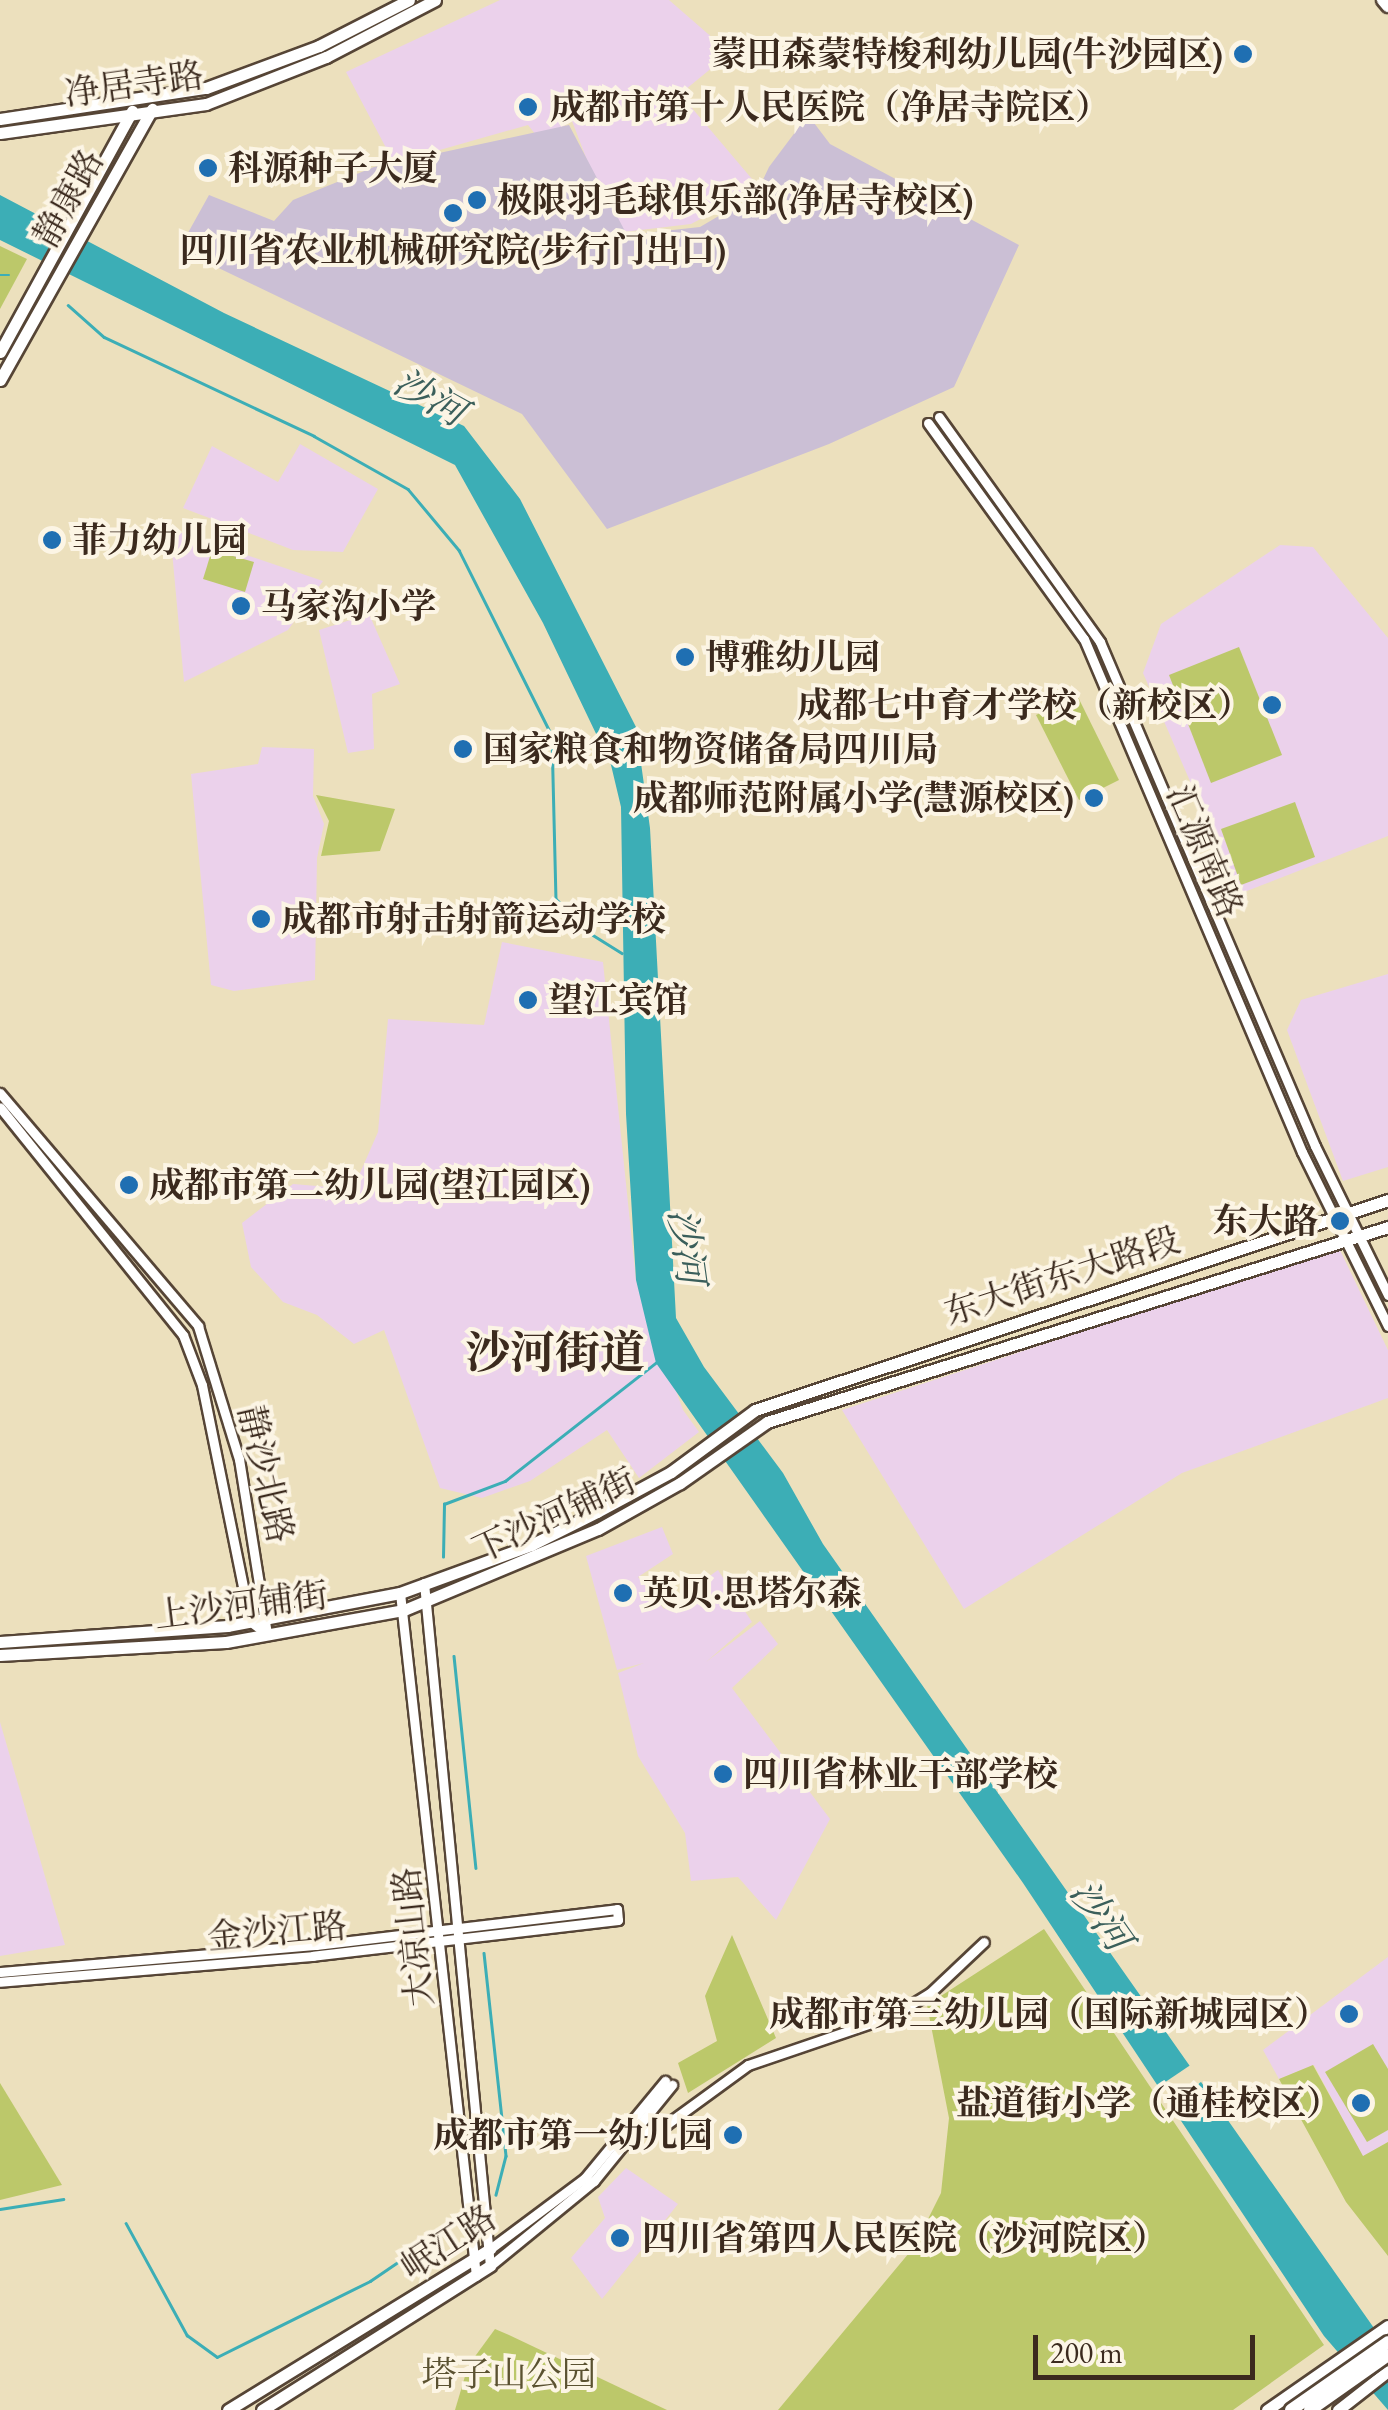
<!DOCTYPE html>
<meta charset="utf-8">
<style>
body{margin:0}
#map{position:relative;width:1388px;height:2410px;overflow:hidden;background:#ece0bd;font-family:"EB Garamond","Noto Serif SC",serif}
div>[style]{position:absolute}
.built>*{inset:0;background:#ebd1eb}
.industrial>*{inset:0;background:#cbbfd5}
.green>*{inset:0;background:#bcc86a}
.water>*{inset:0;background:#3caeb6}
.pier>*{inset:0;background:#ece0bd}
.stream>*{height:2.5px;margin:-1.25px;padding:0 1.25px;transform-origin:1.25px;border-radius:1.25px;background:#3caeb6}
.roads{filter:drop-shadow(2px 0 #564536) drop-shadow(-2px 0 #564536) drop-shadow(0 2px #564536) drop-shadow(0 -2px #564536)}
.minor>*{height:9px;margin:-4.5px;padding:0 4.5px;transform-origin:4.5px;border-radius:4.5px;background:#fff}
.major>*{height:11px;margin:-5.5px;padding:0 5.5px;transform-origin:5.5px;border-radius:5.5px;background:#fff}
.highway>*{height:12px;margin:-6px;padding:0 6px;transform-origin:6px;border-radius:6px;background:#fff}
.bridges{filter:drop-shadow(2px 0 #564536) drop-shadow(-2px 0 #564536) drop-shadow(0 2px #564536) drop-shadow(0 -2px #564536)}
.highway-bridge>*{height:12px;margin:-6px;padding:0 6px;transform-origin:6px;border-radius:6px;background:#fff}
.dots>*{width:28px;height:28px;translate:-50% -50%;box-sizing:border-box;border:5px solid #fcf5e5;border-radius:50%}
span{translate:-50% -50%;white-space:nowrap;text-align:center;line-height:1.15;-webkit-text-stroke:8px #fcf5e5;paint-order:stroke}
.poi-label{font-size:35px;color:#3b2a1e;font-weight:700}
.right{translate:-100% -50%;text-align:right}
.left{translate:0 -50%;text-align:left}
.street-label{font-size:35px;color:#3b2a1e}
.park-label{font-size:35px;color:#5b5231}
.water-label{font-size:38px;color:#3b5f5b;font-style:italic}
.district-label{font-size:45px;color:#3b2a1e;font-weight:700}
.scale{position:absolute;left:1033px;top:2335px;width:222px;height:45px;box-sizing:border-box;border:5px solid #3b2a1e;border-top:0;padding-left:12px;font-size:30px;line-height:35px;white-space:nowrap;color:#3b2a1e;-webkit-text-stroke:8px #fcf5e5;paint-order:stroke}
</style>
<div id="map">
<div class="built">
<div style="clip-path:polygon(500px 0,669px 0,730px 53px,680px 94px,752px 179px,735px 201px,691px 224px,615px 233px,572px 121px,540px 140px,528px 125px,394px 163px,346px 72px)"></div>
<div style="clip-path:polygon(300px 444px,378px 489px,343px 552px,293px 550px,183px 508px,212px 446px,278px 482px)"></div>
<div style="clip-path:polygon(170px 529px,323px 581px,288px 630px,184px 682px)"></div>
<div style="clip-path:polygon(1280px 545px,1313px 547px,1388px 638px,1388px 836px,1239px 894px,1143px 673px,1161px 624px)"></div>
<div style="clip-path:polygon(369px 614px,400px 684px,372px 694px,374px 749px,348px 753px,319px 630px)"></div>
<div style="clip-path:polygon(262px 747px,314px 749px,313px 796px,324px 824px,317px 858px,315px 980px,234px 991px,211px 985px,191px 774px,258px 764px)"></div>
<div style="clip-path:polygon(502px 942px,603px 962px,636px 1280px,683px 1410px,699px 1432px,639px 1478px,607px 1430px,530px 1481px,482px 1498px,440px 1488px,384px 1330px,354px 1344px,317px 1315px,283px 1302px,251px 1267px,242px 1223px,293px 1184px,353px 1189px,378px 1132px,388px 1019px,484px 1025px)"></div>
<div style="clip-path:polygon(1388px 974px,1388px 1167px,1343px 1181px,1287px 1030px,1301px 1000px)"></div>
<div style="clip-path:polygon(1339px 1248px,1388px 1350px,1388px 1398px,1182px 1473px,964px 1609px,842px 1410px)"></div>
<div style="clip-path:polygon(662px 1527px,673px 1554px,638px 1577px,664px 1609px,718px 1570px,752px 1622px,706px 1662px,760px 1621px,778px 1644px,732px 1688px,830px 1819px,776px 1920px,738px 1877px,691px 1881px,685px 1833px,638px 1756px,618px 1673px,644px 1663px,617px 1670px,586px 1556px)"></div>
<div style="clip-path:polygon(0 1722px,65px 1945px,0 1956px)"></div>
<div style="clip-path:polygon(1388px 1957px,1388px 2142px,1363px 2157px,1314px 2065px,1279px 2079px,1263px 2050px)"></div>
<div style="clip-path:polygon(626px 2168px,678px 2204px,602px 2299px,571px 2258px,605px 2218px,598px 2197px)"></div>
</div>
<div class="industrial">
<div style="clip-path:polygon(808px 115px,830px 144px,1019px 245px,954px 387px,829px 444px,607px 529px,522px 414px,179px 249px,209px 195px,274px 221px,293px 200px,374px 167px,569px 125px,627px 235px,700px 227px,729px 210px,747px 213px,769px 167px)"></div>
</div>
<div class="green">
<div style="clip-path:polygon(0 246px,27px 259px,0 309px)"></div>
<div style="clip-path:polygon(212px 550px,254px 562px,245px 592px,203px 579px)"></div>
<div style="clip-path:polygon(1239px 647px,1282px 755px,1211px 783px,1169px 675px)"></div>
<div style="clip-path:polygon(1077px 695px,1119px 780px,1079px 800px,1036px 715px)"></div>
<div style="clip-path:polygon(316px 795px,395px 809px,380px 851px,321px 856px,329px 821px)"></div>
<div style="clip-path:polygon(1295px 802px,1315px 857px,1241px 885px,1221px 829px)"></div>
<div style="clip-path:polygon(1044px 1929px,1324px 2345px,1233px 2410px,778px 2410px,914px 2247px,941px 2193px,949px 2118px,927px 2005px)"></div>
<div style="clip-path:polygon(732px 1935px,776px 2038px,688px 2093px,678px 2063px,717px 2041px,705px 1996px)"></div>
<div style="clip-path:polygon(1373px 2044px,1388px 2069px,1388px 2130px,1367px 2142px,1325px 2072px)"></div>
<div style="clip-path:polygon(1313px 2065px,1363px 2156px,1388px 2142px,1388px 2256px,1346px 2202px,1279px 2079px)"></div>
<div style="clip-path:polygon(0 2083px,62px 2185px,0 2200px)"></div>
<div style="clip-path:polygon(495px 2329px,509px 2335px,667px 2410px,455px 2410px,468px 2366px)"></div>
</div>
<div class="water">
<div style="clip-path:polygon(0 195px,224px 313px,464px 426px,520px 499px,636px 727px,650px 828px,676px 1318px,704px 1367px,783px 1473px,823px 1544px,1388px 2348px,1388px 2410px,1324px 2336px,1023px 1883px,656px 1363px,636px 1280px,626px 1114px,621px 807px,611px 765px,543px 623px,455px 465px,0 240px)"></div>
</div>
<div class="pier">
<div style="clip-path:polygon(1192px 2064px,1204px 2080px,1166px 2105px,1155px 2089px)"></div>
</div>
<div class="stream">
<div style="left:0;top:275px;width:9px"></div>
<div style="left:68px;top:305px;width:48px;rotate:41.6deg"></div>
<div style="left:104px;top:337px;width:232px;rotate:25.2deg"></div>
<div style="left:314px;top:436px;width:108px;rotate:29.4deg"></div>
<div style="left:408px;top:489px;width:80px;rotate:50.1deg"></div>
<div style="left:459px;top:550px;width:208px;rotate:63.4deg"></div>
<div style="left:552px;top:736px;width:163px;rotate:88.6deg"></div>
<div style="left:556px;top:899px;width:39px;rotate:44deg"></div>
<div style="left:593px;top:935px;width:34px;rotate:32deg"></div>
<div style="left:443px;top:1557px;width:53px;rotate:-88.9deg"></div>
<div style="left:444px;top:1504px;width:65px;rotate:-20.7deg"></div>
<div style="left:505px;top:1481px;width:194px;rotate:-38.1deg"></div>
<div style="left:454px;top:1656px;width:213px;rotate:84.1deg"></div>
<div style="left:484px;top:1953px;width:204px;rotate:83.8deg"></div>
<div style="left:506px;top:2156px;width:40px;rotate:104.4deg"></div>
<div style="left:0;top:2209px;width:64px;rotate:-9deg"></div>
<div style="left:126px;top:2223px;width:128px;rotate:61.4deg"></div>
<div style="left:187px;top:2335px;width:37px;rotate:36deg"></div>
<div style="left:217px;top:2357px;width:171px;rotate:-26.4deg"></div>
<div style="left:370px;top:2281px;width:83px;rotate:-34.3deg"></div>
</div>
<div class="roads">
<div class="minor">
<div style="left:939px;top:417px;width:277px;rotate:54.4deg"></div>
<div style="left:1100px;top:642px;width:548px;rotate:66.9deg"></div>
<div style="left:1315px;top:1146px;width:166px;rotate:63.9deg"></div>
<div style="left:928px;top:423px;width:266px;rotate:54.2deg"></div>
<div style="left:1084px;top:639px;width:557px;rotate:66.98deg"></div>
<div style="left:1302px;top:1152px;width:194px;rotate:63.7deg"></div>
<div style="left:0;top:1093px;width:306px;rotate:49.6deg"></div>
<div style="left:198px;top:1326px;width:139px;rotate:72.9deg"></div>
<div style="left:239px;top:1459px;width:177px;rotate:80.9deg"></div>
<div style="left:267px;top:1634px;width:21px;rotate:-143deg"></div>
<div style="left:250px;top:1621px;width:241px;rotate:-101.5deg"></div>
<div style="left:202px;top:1385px;width:53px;rotate:-110.8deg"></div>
<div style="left:183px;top:1335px;width:292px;rotate:-128.8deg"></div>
<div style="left:424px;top:1583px;width:686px;rotate:84.48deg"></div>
<div style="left:400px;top:1593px;width:687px;rotate:83.65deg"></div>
<div style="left:0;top:1972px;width:317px;rotate:-4.9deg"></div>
<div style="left:316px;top:1945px;width:303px;rotate:-6.8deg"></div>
<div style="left:617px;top:1909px;width:11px;rotate:85deg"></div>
<div style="left:618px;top:1920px;width:307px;rotate:173.3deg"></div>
<div style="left:313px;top:1956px;width:314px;rotate:175.3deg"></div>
<div style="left:629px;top:2127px;width:17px;rotate:13deg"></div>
<div style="left:646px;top:2131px;width:22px;rotate:-18deg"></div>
<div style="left:667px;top:2124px;width:100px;rotate:-36.1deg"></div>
<div style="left:748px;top:2065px;width:152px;rotate:-18.8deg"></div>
<div style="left:892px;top:2016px;width:44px;rotate:-31.2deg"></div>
<div style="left:930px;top:1993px;width:74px;rotate:-43.4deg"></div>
<div style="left:490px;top:2249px;width:119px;rotate:-36.8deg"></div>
<div style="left:585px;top:2178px;width:126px;rotate:-50.5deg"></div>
<div style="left:490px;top:2266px;width:134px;rotate:-39.3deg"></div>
<div style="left:594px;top:2181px;width:124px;rotate:-50.9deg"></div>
</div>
<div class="major">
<div style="left:0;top:119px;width:208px;rotate:-8.6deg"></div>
<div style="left:206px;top:88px;width:121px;rotate:-20.4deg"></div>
<div style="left:319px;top:46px;width:101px;rotate:-27.1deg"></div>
<div style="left:0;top:133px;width:208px;rotate:-8deg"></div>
<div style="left:206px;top:104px;width:129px;rotate:-21.4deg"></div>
<div style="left:326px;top:57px;width:123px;rotate:-27.6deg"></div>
<div style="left:0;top:352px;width:275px;rotate:-61.3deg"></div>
<div style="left:0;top:380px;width:311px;rotate:-60.7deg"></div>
<div style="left:0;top:1642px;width:228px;rotate:-4deg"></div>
<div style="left:227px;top:1626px;width:176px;rotate:-10.8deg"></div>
<div style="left:400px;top:1593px;width:140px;rotate:-20.1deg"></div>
<div style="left:531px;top:1545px;width:74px;rotate:-26.6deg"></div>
<div style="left:597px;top:1512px;width:84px;rotate:-28.4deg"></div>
<div style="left:671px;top:1472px;width:104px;rotate:-36.4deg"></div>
<div style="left:755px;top:1410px;width:667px;rotate:-18.35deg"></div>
<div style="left:0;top:1655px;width:226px;rotate:-3.3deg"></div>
<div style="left:226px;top:1642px;width:181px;rotate:-10.2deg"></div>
<div style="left:404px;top:1610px;width:210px;rotate:-22.7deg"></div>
<div style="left:598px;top:1529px;width:94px;rotate:-29.3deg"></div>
<div style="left:680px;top:1483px;width:106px;rotate:-35deg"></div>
<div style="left:767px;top:1422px;width:651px;rotate:-17.43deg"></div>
<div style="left:228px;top:2410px;width:308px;rotate:-31.6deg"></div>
<div style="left:262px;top:2410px;width:270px;rotate:-32.3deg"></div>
<div style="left:1267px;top:2410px;width:147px;rotate:-34.8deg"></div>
<div style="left:1338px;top:2410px;width:63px;rotate:-38deg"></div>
</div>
<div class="highway">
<div style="left:1383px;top:0;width:8px;rotate:50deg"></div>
</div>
</div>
<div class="bridges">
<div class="highway-bridge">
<div style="left:1291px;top:2410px;width:118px;rotate:-35deg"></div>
<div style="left:1310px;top:2410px;width:95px;rotate:-35.2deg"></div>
</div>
</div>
<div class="dots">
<div style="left:1243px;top:54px;background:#1f6fb2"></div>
<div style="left:528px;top:107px;background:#1f6fb2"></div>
<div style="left:208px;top:168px;background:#1f6fb2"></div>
<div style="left:477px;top:200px;background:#1f6fb2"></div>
<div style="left:453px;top:213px;background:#1f6fb2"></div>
<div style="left:52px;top:540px;background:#1f6fb2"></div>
<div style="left:241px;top:606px;background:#1f6fb2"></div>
<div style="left:685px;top:657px;background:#1f6fb2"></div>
<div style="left:1272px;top:705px;background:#1f6fb2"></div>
<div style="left:463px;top:749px;background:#1f6fb2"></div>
<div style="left:1094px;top:798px;background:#1f6fb2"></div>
<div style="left:261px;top:919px;background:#1f6fb2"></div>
<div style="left:528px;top:1000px;background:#1f6fb2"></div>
<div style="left:129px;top:1185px;background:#1f6fb2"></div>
<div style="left:1340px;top:1221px;background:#1f6fb2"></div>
<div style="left:623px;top:1593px;background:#1f6fb2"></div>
<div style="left:723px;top:1774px;background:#1f6fb2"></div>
<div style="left:1349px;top:2014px;background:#1f6fb2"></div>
<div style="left:1361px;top:2103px;background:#1f6fb2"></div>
<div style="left:733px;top:2135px;background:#1f6fb2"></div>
<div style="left:620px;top:2238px;background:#1f6fb2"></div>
</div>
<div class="poi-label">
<span class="right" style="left:1223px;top:54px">蒙田森蒙特梭利幼儿园(牛沙园区)</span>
<span class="left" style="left:550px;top:107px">成都市第十人民医院（净居寺院区）</span>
<span class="left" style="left:228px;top:168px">科源种子大厦</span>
<span class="left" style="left:497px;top:200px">极限羽毛球俱乐部(净居寺校区)</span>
<span style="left:453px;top:250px">四川省农业机械研究院(步行门出口)</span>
<span class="left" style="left:72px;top:540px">菲力幼儿园</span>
<span class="left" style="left:261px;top:606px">马家沟小学</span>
<span class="left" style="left:705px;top:657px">博雅幼儿园</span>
<span class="right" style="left:1252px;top:705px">成都七中育才学校（新校区）</span>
<span class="left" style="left:483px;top:749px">国家粮食和物资储备局四川局</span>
<span class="right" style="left:1074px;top:798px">成都师范附属小学(慧源校区)</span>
<span class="left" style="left:281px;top:919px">成都市射击射箭运动学校</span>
<span class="left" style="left:548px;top:1000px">望江宾馆</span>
<span class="left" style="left:149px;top:1185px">成都市第二幼儿园(望江园区)</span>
<span class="right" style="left:1318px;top:1221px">东大路</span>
<span class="left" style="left:643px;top:1593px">英贝·思塔尔森</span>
<span class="left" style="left:743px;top:1774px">四川省林业干部学校</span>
<span class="right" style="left:1329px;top:2014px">成都市第三幼儿园（国际新城园区）</span>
<span class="right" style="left:1341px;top:2103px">盐道街小学（通桂校区）</span>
<span class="right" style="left:713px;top:2135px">成都市第一幼儿园</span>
<span class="left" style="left:642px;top:2238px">四川省第四人民医院（沙河院区）</span>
</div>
<div class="street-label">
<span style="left:134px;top:84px;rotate:-8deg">净居寺路</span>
<span style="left:68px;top:198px;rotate:-61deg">静康路</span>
<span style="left:1205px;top:851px;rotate:67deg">汇源南路</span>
<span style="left:1062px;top:1276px;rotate:-18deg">东大街东大路段</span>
<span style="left:266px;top:1474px;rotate:77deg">静沙北路</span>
<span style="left:554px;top:1515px;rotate:-25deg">下沙河铺街</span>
<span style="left:241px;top:1605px;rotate:-7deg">上沙河铺街</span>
<span style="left:277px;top:1931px;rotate:-5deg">金沙江路</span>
<span style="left:413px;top:1937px;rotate:-96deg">大凉山路</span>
<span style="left:448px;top:2242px;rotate:-33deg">岷江路</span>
</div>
<div class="park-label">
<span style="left:509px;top:2374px">塔子山公园</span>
</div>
<div class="water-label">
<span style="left:430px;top:397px;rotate:29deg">沙河</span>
<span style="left:687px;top:1246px;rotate:82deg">沙河</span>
<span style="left:1101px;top:1915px;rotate:55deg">沙河</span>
</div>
<div class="district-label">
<span style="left:555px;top:1353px">沙河街道</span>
</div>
<div class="scale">200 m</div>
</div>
